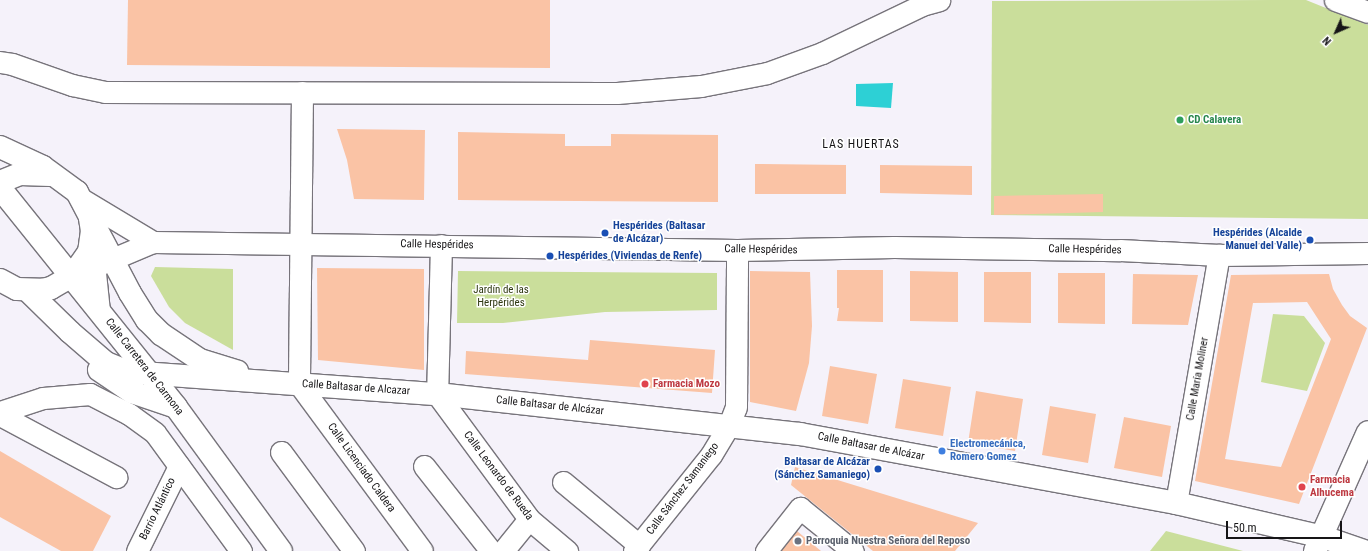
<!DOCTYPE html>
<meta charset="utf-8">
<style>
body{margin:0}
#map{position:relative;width:1368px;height:551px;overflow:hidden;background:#f5f2fa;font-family:"Roboto Condensed",sans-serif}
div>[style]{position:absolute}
.green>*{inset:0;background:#cade9b}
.water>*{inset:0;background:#2dd0d5}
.building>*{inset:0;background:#fac3a5}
.roads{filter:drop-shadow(1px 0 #77747b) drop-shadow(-1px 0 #77747b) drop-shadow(0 1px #77747b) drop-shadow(0 -1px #77747b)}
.minor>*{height:21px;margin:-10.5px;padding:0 10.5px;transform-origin:10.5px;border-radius:10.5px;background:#fff}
.major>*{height:22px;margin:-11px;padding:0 11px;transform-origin:11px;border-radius:11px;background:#fff}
.dots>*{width:11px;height:11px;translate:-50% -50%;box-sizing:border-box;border:2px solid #fff;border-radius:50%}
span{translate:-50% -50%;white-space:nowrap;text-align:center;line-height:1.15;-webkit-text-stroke:3px #fff;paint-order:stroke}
.leisure-label{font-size:11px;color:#27864d;font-weight:700}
.left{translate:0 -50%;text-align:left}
.transit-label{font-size:11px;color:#164399;font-weight:700}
.right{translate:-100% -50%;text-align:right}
.street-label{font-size:11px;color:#161517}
.park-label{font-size:11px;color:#303912}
.health-label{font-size:11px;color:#be3a42;font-weight:700}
.shop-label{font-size:11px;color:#366cbe;font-weight:700}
.worship-label{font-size:11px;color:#5b616d;font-weight:700}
.neighbourhood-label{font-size:12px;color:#161517;letter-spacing:1px}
.north{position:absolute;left:1316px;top:12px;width:40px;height:40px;-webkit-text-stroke:3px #fff;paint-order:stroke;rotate:225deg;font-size:11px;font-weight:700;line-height:16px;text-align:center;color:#161517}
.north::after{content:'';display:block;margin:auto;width:14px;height:18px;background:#161517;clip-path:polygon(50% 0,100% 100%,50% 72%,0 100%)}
.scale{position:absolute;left:1226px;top:521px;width:116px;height:18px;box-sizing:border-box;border:2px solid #161517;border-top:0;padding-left:5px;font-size:12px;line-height:14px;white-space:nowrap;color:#161517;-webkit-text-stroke:3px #fff;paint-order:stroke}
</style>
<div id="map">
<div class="green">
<div style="clip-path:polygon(1306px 0,1368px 25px,1368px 219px,991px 215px,992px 1px)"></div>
<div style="clip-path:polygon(155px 267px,233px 269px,233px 350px,185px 323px,169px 307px,151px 276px)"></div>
<div style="clip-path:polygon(458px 271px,717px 273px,717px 310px,605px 312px,503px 323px,457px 323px)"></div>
<div style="clip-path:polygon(1273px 314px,1304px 316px,1325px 343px,1307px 391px,1261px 382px)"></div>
<div style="clip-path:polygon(1166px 531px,1243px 551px,1150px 551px)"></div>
</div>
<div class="water">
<div style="clip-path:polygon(893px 83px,891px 108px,856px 106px,856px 84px)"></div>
</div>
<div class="building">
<div style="clip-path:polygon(128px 0,550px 0,550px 68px,127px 65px)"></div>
<div style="clip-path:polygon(337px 129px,425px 130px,424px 200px,354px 199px,347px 160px)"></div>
<div style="clip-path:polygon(458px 132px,565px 134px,565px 146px,611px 146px,611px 134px,718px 135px,718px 202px,458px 200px)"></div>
<div style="clip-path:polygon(755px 164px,846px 165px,846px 194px,755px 194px)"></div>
<div style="clip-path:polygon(880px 165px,972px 166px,972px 195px,880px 193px)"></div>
<div style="clip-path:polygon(1103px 194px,1103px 212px,994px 215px,994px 196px)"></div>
<div style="clip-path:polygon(317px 268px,424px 269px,424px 370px,318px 360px)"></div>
<div style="clip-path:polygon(837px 270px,883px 270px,883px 322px,837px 321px,839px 308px,837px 308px)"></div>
<div style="clip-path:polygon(750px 271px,810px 272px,812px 326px,809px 363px,796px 411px,750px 402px)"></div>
<div style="clip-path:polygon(910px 271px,958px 272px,958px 322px,910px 321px)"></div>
<div style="clip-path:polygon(984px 272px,1031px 272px,1031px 323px,984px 322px)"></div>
<div style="clip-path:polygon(1058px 273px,1105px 273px,1105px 324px,1058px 323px)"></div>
<div style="clip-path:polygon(1133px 274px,1198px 275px,1188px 325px,1132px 324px)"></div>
<div style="clip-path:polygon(evenodd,1329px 274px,1333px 289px,1342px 305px,1350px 316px,1367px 328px,1299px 504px,1195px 481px,1231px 275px,1329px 274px,1307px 302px,1331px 339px,1281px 467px,1225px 459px,1253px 303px,1307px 302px)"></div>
<div style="clip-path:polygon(590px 340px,715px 350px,712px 393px,465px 374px,466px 351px,588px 360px)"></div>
<div style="clip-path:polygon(830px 366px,877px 374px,868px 424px,822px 416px)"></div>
<div style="clip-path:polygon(903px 379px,951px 387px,943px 436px,895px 428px)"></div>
<div style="clip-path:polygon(976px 391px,1023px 399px,1015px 451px,968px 443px)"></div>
<div style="clip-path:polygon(1050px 406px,1096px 414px,1088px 463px,1042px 455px)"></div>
<div style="clip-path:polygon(1124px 417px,1171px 426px,1162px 477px,1114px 468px)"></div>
<div style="clip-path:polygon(0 451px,111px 516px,93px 551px,61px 551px,0 517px)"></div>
<div style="clip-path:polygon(795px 467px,978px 523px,955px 551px,873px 551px,791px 485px)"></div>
<div style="clip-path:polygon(797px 531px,821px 551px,781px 551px)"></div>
</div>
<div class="roads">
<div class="minor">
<div style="left:1335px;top:0;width:35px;rotate:20deg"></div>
<div style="left:0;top:62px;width:12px;rotate:9deg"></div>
<div style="left:12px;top:64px;width:64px;rotate:19.3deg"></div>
<div style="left:72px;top:85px;width:34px;rotate:12deg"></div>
<div style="left:105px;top:92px;width:512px;rotate:0.11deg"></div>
<div style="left:617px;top:93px;width:84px;rotate:-4.8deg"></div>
<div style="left:701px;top:86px;width:67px;rotate:-11.1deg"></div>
<div style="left:767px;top:73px;width:59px;rotate:-20deg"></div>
<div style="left:822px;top:53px;width:111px;rotate:-25.6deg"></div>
<div style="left:922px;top:5px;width:18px;rotate:-16deg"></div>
<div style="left:302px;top:92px;width:292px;rotate:90.6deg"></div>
<div style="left:299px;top:384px;width:207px;rotate:53.6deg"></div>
<div style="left:83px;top:200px;width:82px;rotate:31deg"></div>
<div style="left:441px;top:245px;width:149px;rotate:91.5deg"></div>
<div style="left:437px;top:394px;width:155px;rotate:53.6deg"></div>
<div style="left:529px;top:519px;width:50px;rotate:40.1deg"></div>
<div style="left:93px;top:254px;width:57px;rotate:84deg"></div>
<div style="left:72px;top:276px;width:88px;rotate:-22.8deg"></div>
<div style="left:153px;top:242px;width:584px;rotate:0.78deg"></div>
<div style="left:737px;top:250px;width:157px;rotate:-1.1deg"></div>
<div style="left:894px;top:247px;width:226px;rotate:0.8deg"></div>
<div style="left:1120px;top:250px;width:99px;rotate:2.9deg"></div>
<div style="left:1219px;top:255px;width:149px;rotate:-0.8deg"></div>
<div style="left:0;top:412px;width:45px;rotate:-18deg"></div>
<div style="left:43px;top:398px;width:47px;rotate:-4.9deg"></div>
<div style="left:90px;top:394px;width:44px;rotate:27.1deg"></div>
<div style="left:129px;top:414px;width:32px;rotate:36deg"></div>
<div style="left:155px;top:433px;width:146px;rotate:53.9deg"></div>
<div style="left:0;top:415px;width:132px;rotate:28.1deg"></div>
<div style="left:281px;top:452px;width:123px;rotate:53.6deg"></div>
<div style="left:424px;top:466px;width:108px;rotate:51.8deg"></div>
<div style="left:563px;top:482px;width:99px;rotate:39.7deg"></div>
<div style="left:1176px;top:503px;width:252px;rotate:-80.2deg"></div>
<div style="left:137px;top:551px;width:95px;rotate:-63.7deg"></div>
<div style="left:503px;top:551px;width:41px;rotate:-50.9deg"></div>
<div style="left:634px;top:551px;width:123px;rotate:-51.3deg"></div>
<div style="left:711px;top:455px;width:35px;rotate:-59deg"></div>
<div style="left:729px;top:425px;width:19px;rotate:-69deg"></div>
<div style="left:736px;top:407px;width:157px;rotate:-89.6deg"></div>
<div style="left:766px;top:551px;width:55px;rotate:-51.7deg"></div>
<div style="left:800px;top:508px;width:68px;rotate:39.1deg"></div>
</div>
<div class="major">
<div style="left:0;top:147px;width:47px;rotate:24.9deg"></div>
<div style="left:43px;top:167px;width:42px;rotate:36.3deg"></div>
<div style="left:77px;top:192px;width:114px;rotate:62.3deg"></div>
<div style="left:130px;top:293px;width:32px;rotate:58deg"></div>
<div style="left:147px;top:320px;width:20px;rotate:45deg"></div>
<div style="left:161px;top:334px;width:47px;rotate:33.7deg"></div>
<div style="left:200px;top:360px;width:39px;rotate:17deg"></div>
<div style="left:0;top:182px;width:22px;rotate:-22deg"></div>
<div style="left:20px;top:174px;width:30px;rotate:2deg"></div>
<div style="left:0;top:188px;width:281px;rotate:51.2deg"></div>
<div style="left:176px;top:407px;width:178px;rotate:53.9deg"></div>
<div style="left:0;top:280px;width:19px;rotate:28deg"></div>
<div style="left:17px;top:289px;width:24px;rotate:2deg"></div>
<div style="left:41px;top:290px;width:10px;rotate:-11deg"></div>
<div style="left:51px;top:288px;width:24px;rotate:-30deg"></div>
<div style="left:72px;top:276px;width:29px;rotate:-55deg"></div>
<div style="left:89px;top:252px;width:21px;rotate:-82deg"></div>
<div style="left:92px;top:231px;width:13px;rotate:-99deg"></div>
<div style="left:27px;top:290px;width:60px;rotate:44.3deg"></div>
<div style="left:70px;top:332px;width:48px;rotate:40.7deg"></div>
<div style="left:106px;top:363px;width:24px;rotate:22deg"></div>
<div style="left:128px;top:372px;width:310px;rotate:4.1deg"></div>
<div style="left:437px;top:394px;width:365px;rotate:6.3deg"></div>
<div style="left:800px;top:434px;width:382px;rotate:10.4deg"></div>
<div style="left:1176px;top:503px;width:151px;rotate:13deg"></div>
<div style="left:1323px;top:537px;width:43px;rotate:18.9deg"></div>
<div style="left:99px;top:370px;width:40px;rotate:34deg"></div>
<div style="left:132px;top:392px;width:46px;rotate:18.8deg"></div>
<div style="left:1315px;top:551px;width:130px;rotate:-66deg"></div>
</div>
</div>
<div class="dots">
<div style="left:1180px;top:120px;background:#2e9e5b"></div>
<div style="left:605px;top:233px;background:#1a4fb4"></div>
<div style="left:1310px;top:240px;background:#1a4fb4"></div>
<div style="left:550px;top:256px;background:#1a4fb4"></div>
<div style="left:645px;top:384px;background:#e0444e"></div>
<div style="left:942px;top:451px;background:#3f7fe0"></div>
<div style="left:878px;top:469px;background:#1a4fb4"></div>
<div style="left:1302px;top:487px;background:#e0444e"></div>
<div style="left:798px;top:541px;background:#6b7280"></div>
</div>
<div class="leisure-label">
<span class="left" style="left:1188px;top:120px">CD Calavera</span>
</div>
<div class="transit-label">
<span class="left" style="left:613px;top:233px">Hespérides (Baltasar<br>de Alcázar)</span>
<span class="right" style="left:1302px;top:240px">Hespérides (Alcalde<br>Manuel del Valle)</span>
<span class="left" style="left:558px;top:256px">Hespérides (Viviendas de Renfe)</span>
<span class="right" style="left:870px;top:469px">Baltasar de Alcázar<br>(Sánchez Samaniego)</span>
</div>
<div class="street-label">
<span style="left:437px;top:245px;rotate:1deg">Calle Hespérides</span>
<span style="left:761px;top:250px;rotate:1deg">Calle Hespérides</span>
<span style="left:1085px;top:250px;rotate:1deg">Calle Hespérides</span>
<span style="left:144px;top:367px;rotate:52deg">Calle Carretera de Carmona</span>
<span style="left:1198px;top:379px;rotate:-80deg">Calle María Moliner</span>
<span style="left:356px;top:388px;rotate:4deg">Calle Baltasar de Alcazar</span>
<span style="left:550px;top:406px;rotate:6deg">Calle Baltasar de Alcázar</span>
<span style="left:871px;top:447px;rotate:11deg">Calle Baltasar de Alcázar</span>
<span style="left:361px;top:468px;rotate:54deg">Calle Licenciado Caldera</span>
<span style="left:498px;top:476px;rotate:53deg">Calle Leonardo de Rueda</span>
<span style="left:683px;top:489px;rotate:-53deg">Calle Sánchez Samaniego</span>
<span style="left:158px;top:509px;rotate:-64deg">Barrio Atlántico</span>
</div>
<div class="park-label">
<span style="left:501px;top:297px">Jardín de las<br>Herpérides</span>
</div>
<div class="health-label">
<span class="left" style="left:653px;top:384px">Farmacia Mozo</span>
<span class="left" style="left:1310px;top:487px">Farmacia<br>Alhucema</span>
</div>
<div class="shop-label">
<span class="left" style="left:950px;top:451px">Electromecánica,<br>Romero Gomez</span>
</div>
<div class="worship-label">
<span class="left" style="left:806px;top:541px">Parroquia Nuestra Señora del Reposo</span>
</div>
<div class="neighbourhood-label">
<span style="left:861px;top:145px">LAS HUERTAS</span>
</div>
<div class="north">N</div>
<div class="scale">50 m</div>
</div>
